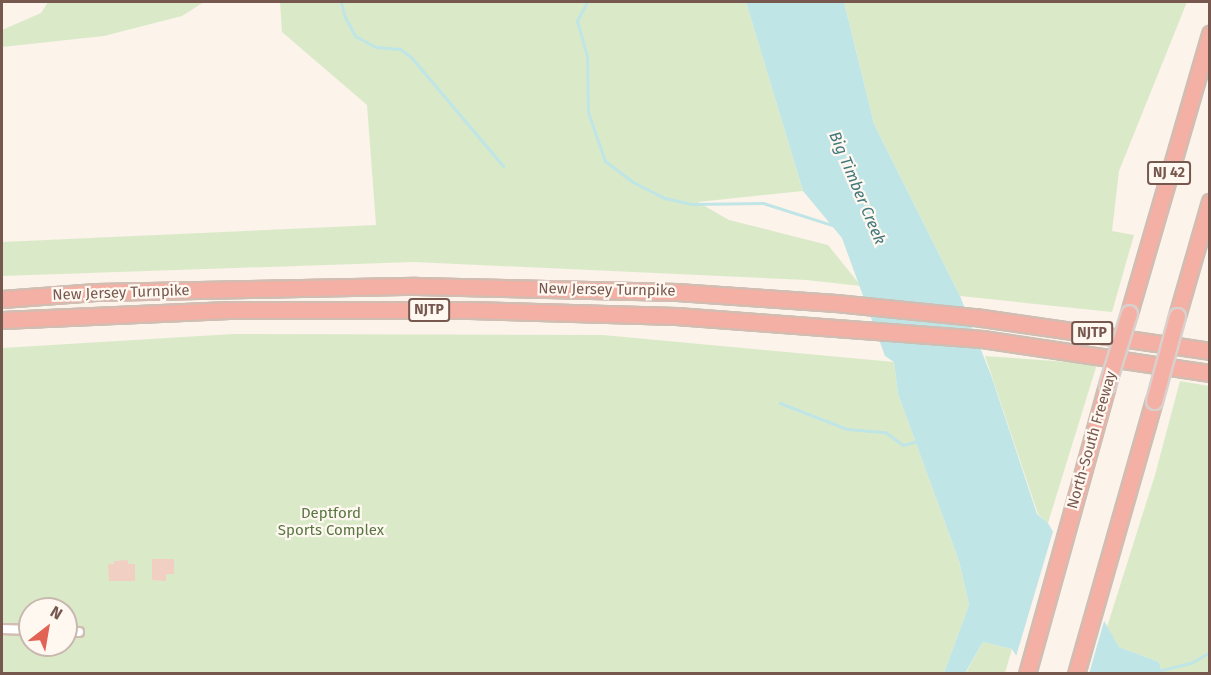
<!DOCTYPE html>
<style>
body{margin:0}
#map{position:relative;width:1211px;height:675px;overflow:hidden;background:#fcf3eb;font-family:"Fira Sans",sans-serif}
div>[style]{position:absolute}
.green>*{inset:0;background:#daeac9}
.water>*{inset:0;background:#bfe5e6}
.pier>*{inset:0;background:#fcf3eb}
.stream>*{height:3px;margin:-1.5px;padding:0 1.5px;transform-origin:1.5px;border-radius:1.5px;background:#bfe5e6}
.building>*{inset:0;background:#f1d0c3}
.roads{filter:drop-shadow(2px 0 #d1bdb2) drop-shadow(-2px 0 #d1bdb2) drop-shadow(0 2px #d1bdb2) drop-shadow(0 -2px #d1bdb2)}
.street>*{height:8px;margin:-4px;padding:0 4px;transform-origin:4px;border-radius:4px;background:#fff}
.highway>*{height:15px;margin:-7.5px;padding:0 7.5px;transform-origin:7.5px;border-radius:7.5px;background:#f4b0a4}
.bridges{filter:drop-shadow(2px 0 #d9d0cd) drop-shadow(-2px 0 #d9d0cd) drop-shadow(0 2px #d9d0cd) drop-shadow(0 -2px #d9d0cd)}
.highway-bridge>*{height:15px;margin:-7.5px;padding:0 7.5px;transform-origin:7.5px;border-radius:7.5px;background:#f4b0a4}
span{translate:-50% -50%;white-space:nowrap;text-align:center;line-height:1.15;-webkit-text-stroke:4.5px #fff8f1;paint-order:stroke}
.shield-label span{padding:2px 4px;background:#fff8f1;border:2px solid;border-radius:4px;-webkit-text-stroke-width:0}
.shield-label{font-size:14px;color:#77584e;font-weight:700}
.street-label{font-size:15px;color:#77584e}
.park-label{font-size:15px;color:#587742}
.water-label{font-size:16px;color:#41787c;font-style:italic}
.frame{position:absolute;inset:0;border:3px solid #77584e;pointer-events:none}
.north{position:absolute;left:18px;top:597px;width:60px;height:60px;box-sizing:border-box;background:#fff8f1;border:2px solid #c9b8b0;border-radius:50%;rotate:31deg;font-size:16px;font-weight:700;line-height:24px;text-align:center;color:#77584e}
.north::after{content:'';display:block;margin:auto;width:21px;height:27px;background:#e26354;clip-path:polygon(50% 0,100% 100%,50% 72%,0 100%)}
</style>
<div id="map">
<div class="green">
<div style="clip-path:polygon(48px 2px,204px 2px,182px 16px,104px 36px,2px 47px,2px 30px,41px 13px)"></div>
<div style="clip-path:polygon(280px 2px,746px 2px,803px 191px,698px 202px,729px 220px,828px 245px,861px 286px,806px 280px,414px 262px,2px 276px,2px 242px,376px 225px,367px 105px,282px 32px)"></div>
<div style="clip-path:polygon(844px 2px,1187px 2px,1119px 171px,1112px 231px,1134px 235px,1112px 312px,960px 296px,874px 124px)"></div>
<div style="clip-path:polygon(evenodd,233px 334px,603px 335px,894px 362px,898px 394px,959px 561px,969px 605px,944px 673px,2px 673px,2px 348px,233px 334px,30px 609px,66px 609px,66px 645px,30px 645px,30px 609px)"></div>
<div style="clip-path:polygon(985px 356px,1097px 364px,1048px 523px,1038px 514px)"></div>
<div style="clip-path:polygon(1180px 381px,1209px 386px,1209px 673px,1162px 673px,1159px 662px,1119px 647px,1107px 627px,1155px 475px)"></div>
<div style="clip-path:polygon(983px 642px,1012px 649px,1005px 673px,965px 674px)"></div>
</div>
<div class="water">
<div style="clip-path:polygon(746px 2px,844px 2px,874px 124px,960px 296px,992px 378px,1037px 514px,1048px 523px,1119px 647px,1159px 662px,1162px 673px,1027px 673px,1012px 649px,983px 642px,965px 673px,944px 673px,969px 605px,959px 561px,898px 394px,894px 362px,885px 356px,842px 238px,803px 191px)"></div>
</div>
<div class="pier">
<div style="clip-path:polygon(1054px 528px,1105px 618px,1089px 674px,1024px 674px,1015px 660px)"></div>
</div>
<div class="stream">
<div style="left:341px;top:2px;width:13px;rotate:77deg"></div>
<div style="left:344px;top:15px;width:24px;rotate:62deg"></div>
<div style="left:355px;top:36px;width:24px;rotate:28deg"></div>
<div style="left:376px;top:47px;width:24px;rotate:5deg"></div>
<div style="left:400px;top:49px;width:14px;rotate:36deg"></div>
<div style="left:411px;top:57px;width:143px;rotate:49.8deg"></div>
<div style="left:587px;top:2px;width:21px;rotate:118deg"></div>
<div style="left:577px;top:21px;width:37px;rotate:74deg"></div>
<div style="left:587px;top:57px;width:55px;rotate:89deg"></div>
<div style="left:588px;top:112px;width:52px;rotate:70.9deg"></div>
<div style="left:605px;top:161px;width:35px;rotate:37deg"></div>
<div style="left:633px;top:182px;width:36px;rotate:27deg"></div>
<div style="left:665px;top:198px;width:27px;rotate:13deg"></div>
<div style="left:691px;top:204px;width:72px;rotate:-0.8deg"></div>
<div style="left:763px;top:203px;width:76px;rotate:17.7deg"></div>
<div style="left:780px;top:403px;width:72px;rotate:21.2deg"></div>
<div style="left:847px;top:429px;width:38px;rotate:5deg"></div>
<div style="left:885px;top:432px;width:22px;rotate:36deg"></div>
<div style="left:903px;top:445px;width:16px;rotate:-15deg"></div>
<div style="left:1158px;top:671px;width:34px;rotate:-14deg"></div>
<div style="left:1191px;top:663px;width:22px;rotate:-30deg"></div>
</div>
<div class="building">
<div style="clip-path:polygon(152px 559px,174px 559px,174px 574px,166px 574px,166px 581px,152px 580px)"></div>
<div style="clip-path:polygon(128px 560px,128px 564px,135px 564px,135px 581px,109px 581px,108px 564px,114px 564px,114px 561px)"></div>
</div>
<div class="roads">
<div class="street">
<div style="left:2px;top:629px;width:28px;rotate:2deg"></div>
<div style="left:66px;top:631px;width:13px;rotate:4deg"></div>
</div>
<div class="highway">
<div style="left:2px;top:299px;width:94px;rotate:-4.3deg"></div>
<div style="left:96px;top:292px;width:320px;rotate:-1.1deg"></div>
<div style="left:416px;top:286px;width:261px;rotate:1.3deg"></div>
<div style="left:677px;top:292px;width:159px;rotate:4deg"></div>
<div style="left:836px;top:303px;width:140px;rotate:5.8deg"></div>
<div style="left:975px;top:317px;width:237px;rotate:8.2deg"></div>
<div style="left:1129px;top:313px;width:291px;rotate:-73.8deg"></div>
<div style="left:1177px;top:316px;width:119px;rotate:-73.9deg"></div>
<div style="left:2px;top:320px;width:227px;rotate:-2.5deg"></div>
<div style="left:229px;top:310px;width:241px"></div>
<div style="left:470px;top:310px;width:206px;rotate:1.7deg"></div>
<div style="left:676px;top:316px;width:307px;rotate:4.3deg"></div>
<div style="left:982px;top:339px;width:231px;rotate:8.5deg"></div>
<div style="left:1027px;top:674px;width:300px;rotate:-74.5deg"></div>
<div style="left:1076px;top:674px;width:284px;rotate:-74.1deg"></div>
</div>
</div>
<div class="bridges">
<div class="highway-bridge">
<div style="left:1107px;top:385px;width:75px;rotate:-73deg"></div>
<div style="left:1154px;top:401px;width:88px;rotate:-74.9deg"></div>
</div>
</div>
<div class="shield-label">
<span style="left:1169px;top:173px">NJ 42</span>
<span style="left:429px;top:310px">NJTP</span>
<span style="left:1092px;top:333px">NJTP</span>
</div>
<div class="street-label">
<span style="left:607px;top:290px;rotate:1deg">New Jersey Turnpike</span>
<span style="left:121px;top:293px;rotate:-2deg">New Jersey Turnpike</span>
<span style="left:1092px;top:440px;rotate:-74deg">North-South Freeway</span>
</div>
<div class="park-label">
<span style="left:331px;top:522px">Deptford<br>Sports Complex</span>
</div>
<div class="water-label">
<span style="left:857px;top:188px;rotate:67deg">Big Timber Creek</span>
</div>
<div class="frame"></div>
<div class="north">N</div>
</div>
